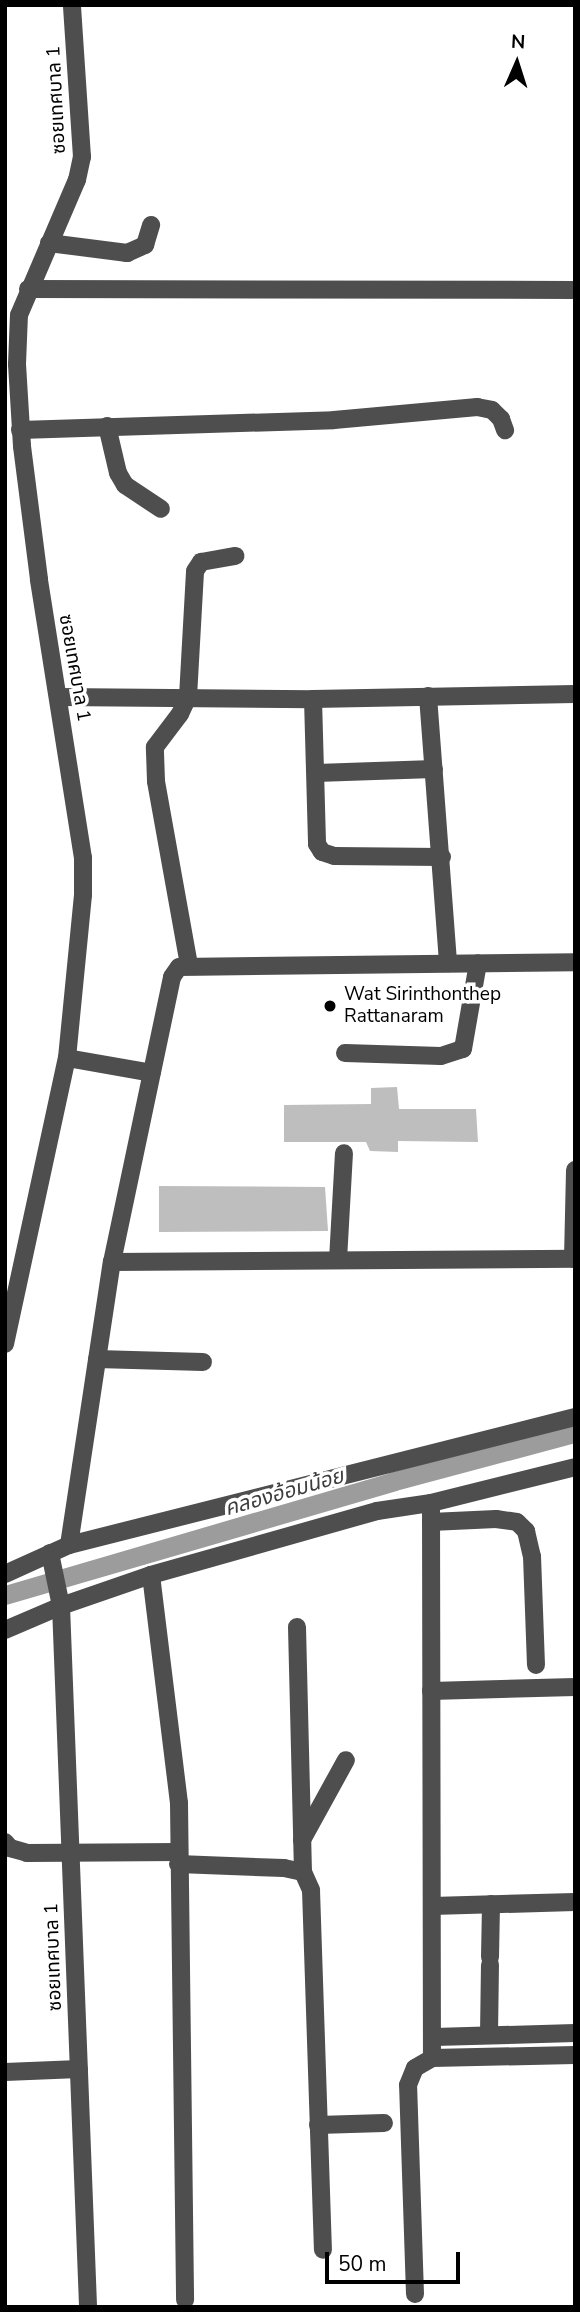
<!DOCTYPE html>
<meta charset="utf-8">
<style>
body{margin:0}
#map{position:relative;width:580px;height:2312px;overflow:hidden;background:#fff;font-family:"Nunito Sans","Noto Sans Thai",sans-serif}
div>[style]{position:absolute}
.canal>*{height:19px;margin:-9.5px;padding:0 9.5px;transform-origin:9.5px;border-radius:9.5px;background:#9c9c9c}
.building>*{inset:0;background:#bebebe}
.minor>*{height:18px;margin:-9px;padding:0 9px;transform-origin:9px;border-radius:9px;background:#4e4e4e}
.dots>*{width:19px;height:19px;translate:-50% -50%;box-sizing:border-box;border:4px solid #fff;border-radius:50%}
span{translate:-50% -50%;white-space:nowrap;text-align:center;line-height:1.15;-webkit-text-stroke:7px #fff;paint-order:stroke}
.street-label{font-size:19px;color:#000}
.poi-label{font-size:19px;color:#000}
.left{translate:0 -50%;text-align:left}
.water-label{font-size:21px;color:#3d3d3d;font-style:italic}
.frame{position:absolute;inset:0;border:7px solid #000;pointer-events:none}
.north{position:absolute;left:482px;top:28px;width:70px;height:70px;-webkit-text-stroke:5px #fff;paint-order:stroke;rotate:3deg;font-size:19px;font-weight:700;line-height:28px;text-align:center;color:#000}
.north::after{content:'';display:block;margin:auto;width:24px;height:32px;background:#000;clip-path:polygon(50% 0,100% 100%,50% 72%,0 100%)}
.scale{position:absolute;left:325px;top:2252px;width:135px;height:32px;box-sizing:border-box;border:4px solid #000;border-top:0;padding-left:9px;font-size:21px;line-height:24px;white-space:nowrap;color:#000;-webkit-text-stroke:5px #fff;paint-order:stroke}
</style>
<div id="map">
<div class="canal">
<div style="left:5px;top:1595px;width:405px;rotate:-16.3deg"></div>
<div style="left:394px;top:1481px;width:187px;rotate:-14.9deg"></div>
</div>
<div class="building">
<div style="clip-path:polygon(397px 1087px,399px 1109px,476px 1109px,478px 1142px,398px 1141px,398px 1152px,370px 1151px,366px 1142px,284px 1142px,284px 1105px,371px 1104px,371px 1088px)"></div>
<div style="clip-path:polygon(159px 1186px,325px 1187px,328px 1231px,159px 1232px)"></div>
</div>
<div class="minor">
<div style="left:49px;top:243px;width:79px;rotate:7.3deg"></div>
<div style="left:127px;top:253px;width:20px;rotate:-24deg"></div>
<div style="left:145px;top:245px;width:21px;rotate:-73deg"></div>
<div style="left:28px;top:289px;width:547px;rotate:0.1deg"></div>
<div style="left:107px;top:426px;width:48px;rotate:76.8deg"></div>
<div style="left:118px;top:473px;width:14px;rotate:60deg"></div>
<div style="left:125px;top:485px;width:43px;rotate:33.7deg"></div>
<div style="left:20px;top:430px;width:314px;rotate:-1.8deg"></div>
<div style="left:334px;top:420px;width:144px;rotate:-5.2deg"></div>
<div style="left:477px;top:407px;width:15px;rotate:11deg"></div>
<div style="left:492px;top:410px;width:13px;rotate:45deg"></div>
<div style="left:501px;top:419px;width:12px;rotate:70deg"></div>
<div style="left:428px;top:696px;width:268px;rotate:85.7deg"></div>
<div style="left:59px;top:697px;width:254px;rotate:0.5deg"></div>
<div style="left:313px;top:699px;width:262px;rotate:-1.1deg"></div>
<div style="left:313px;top:699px;width:145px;rotate:88.4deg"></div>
<div style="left:317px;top:844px;width:9px;rotate:58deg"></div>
<div style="left:322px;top:852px;width:13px;rotate:18deg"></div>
<div style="left:334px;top:856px;width:108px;rotate:0.5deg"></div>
<div style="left:316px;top:773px;width:118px;rotate:-1.9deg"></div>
<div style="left:189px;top:965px;width:187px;rotate:-100.2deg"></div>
<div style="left:156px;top:781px;width:34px;rotate:-92deg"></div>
<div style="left:155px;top:747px;width:41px;rotate:-52.9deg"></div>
<div style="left:180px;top:714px;width:19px;rotate:-65deg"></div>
<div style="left:188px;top:697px;width:126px;rotate:-86.8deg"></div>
<div style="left:195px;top:571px;width:11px;rotate:-56deg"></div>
<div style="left:201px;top:562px;width:35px;rotate:-10deg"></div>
<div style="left:345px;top:1053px;width:96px;rotate:1.8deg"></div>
<div style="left:441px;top:1056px;width:23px;rotate:-18deg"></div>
<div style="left:463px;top:1049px;width:87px;rotate:-80.1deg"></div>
<div style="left:67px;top:1058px;width:86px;rotate:10deg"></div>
<div style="left:573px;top:1259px;width:89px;rotate:-88.7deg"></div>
<div style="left:338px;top:1260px;width:107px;rotate:-86.8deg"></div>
<div style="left:112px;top:1262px;width:463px;rotate:-0.4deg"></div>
<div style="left:5px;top:1344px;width:293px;rotate:-77.8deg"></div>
<div style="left:67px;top:1058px;width:164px;rotate:-84.4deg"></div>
<div style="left:83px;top:895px;width:37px;rotate:-90deg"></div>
<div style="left:83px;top:858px;width:282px;rotate:-99deg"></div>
<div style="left:39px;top:579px;width:134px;rotate:-97.3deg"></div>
<div style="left:22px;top:446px;width:82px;rotate:-93.5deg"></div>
<div style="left:17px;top:364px;width:49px;rotate:-87.7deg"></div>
<div style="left:19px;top:315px;width:147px;rotate:-66.8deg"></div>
<div style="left:77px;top:180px;width:24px;rotate:-78deg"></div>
<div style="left:82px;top:157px;width:152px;rotate:-93.8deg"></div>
<div style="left:97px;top:1359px;width:106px;rotate:1.6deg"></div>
<div style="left:431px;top:1503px;width:555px;rotate:89.9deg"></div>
<div style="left:431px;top:1522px;width:65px;rotate:-2.6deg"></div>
<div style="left:496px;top:1519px;width:21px;rotate:8deg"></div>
<div style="left:517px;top:1522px;width:13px;rotate:45deg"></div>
<div style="left:526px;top:1531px;width:26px;rotate:77deg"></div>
<div style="left:532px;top:1556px;width:109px;rotate:87.9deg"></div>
<div style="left:69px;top:1545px;width:286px;rotate:-81.4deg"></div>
<div style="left:112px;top:1262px;width:291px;rotate:-78.1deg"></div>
<div style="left:172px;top:977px;width:12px;rotate:-55deg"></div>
<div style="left:179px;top:967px;width:396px;rotate:-0.7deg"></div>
<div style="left:50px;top:1553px;width:54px;rotate:78.3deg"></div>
<div style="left:61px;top:1606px;width:702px;rotate:87.79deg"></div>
<div style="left:5px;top:1574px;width:70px;rotate:-24.4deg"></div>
<div style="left:69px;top:1545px;width:522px;rotate:-14.2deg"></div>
<div style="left:151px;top:1575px;width:230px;rotate:83deg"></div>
<div style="left:179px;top:1803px;width:497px;rotate:89.3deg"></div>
<div style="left:297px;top:1627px;width:245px;rotate:88.6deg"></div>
<div style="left:5px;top:1630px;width:61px;rotate:-23.2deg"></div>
<div style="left:61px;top:1606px;width:95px;rotate:-19deg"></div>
<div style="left:151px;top:1575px;width:235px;rotate:-15.8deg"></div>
<div style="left:377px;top:1511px;width:55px;rotate:-8.4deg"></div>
<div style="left:431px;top:1503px;width:148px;rotate:-14deg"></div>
<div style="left:431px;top:1691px;width:144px;rotate:-1.6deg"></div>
<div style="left:302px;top:1840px;width:91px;rotate:-61.2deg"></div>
<div style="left:5px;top:1842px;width:8px;rotate:50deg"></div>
<div style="left:10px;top:1848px;width:18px;rotate:16deg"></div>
<div style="left:27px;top:1853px;width:152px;rotate:-0.4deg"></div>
<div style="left:178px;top:1864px;width:106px;rotate:2.2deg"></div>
<div style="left:284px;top:1868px;width:19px;rotate:12deg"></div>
<div style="left:303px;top:1872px;width:20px;rotate:66deg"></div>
<div style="left:311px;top:1890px;width:360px;rotate:88.1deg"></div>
<div style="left:432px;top:1906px;width:143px;rotate:-1.6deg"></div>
<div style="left:490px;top:1957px;width:53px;rotate:-88.9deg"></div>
<div style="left:489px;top:2035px;width:70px;rotate:-89.2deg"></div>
<div style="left:434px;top:2037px;width:141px;rotate:-1.6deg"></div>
<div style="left:5px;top:2072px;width:74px;rotate:-2.3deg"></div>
<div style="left:318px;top:2125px;width:66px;rotate:-1.7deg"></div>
<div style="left:415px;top:2294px;width:209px;rotate:-91.9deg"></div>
<div style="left:408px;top:2085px;width:18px;rotate:-68deg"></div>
<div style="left:415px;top:2068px;width:20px;rotate:-30deg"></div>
<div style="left:432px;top:2058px;width:143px;rotate:-1.2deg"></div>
</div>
<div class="dots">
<div style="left:330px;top:1006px;background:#000"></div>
</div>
<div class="street-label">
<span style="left:57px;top:100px;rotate:-93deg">ซอยเทศบาล 1</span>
<span style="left:74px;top:668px;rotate:80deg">ซอยเทศบาล 1</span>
<span style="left:54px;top:1957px;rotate:-92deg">ซอยเทศบาล 1</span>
</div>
<div class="poi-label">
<span class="left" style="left:344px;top:1006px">Wat Sirinthonthep<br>Rattanaram</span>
</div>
<div class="water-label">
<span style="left:284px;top:1492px;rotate:-16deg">คลองอ้อมน้อย</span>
</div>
<div class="frame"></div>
<div class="north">N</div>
<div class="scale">50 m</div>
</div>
